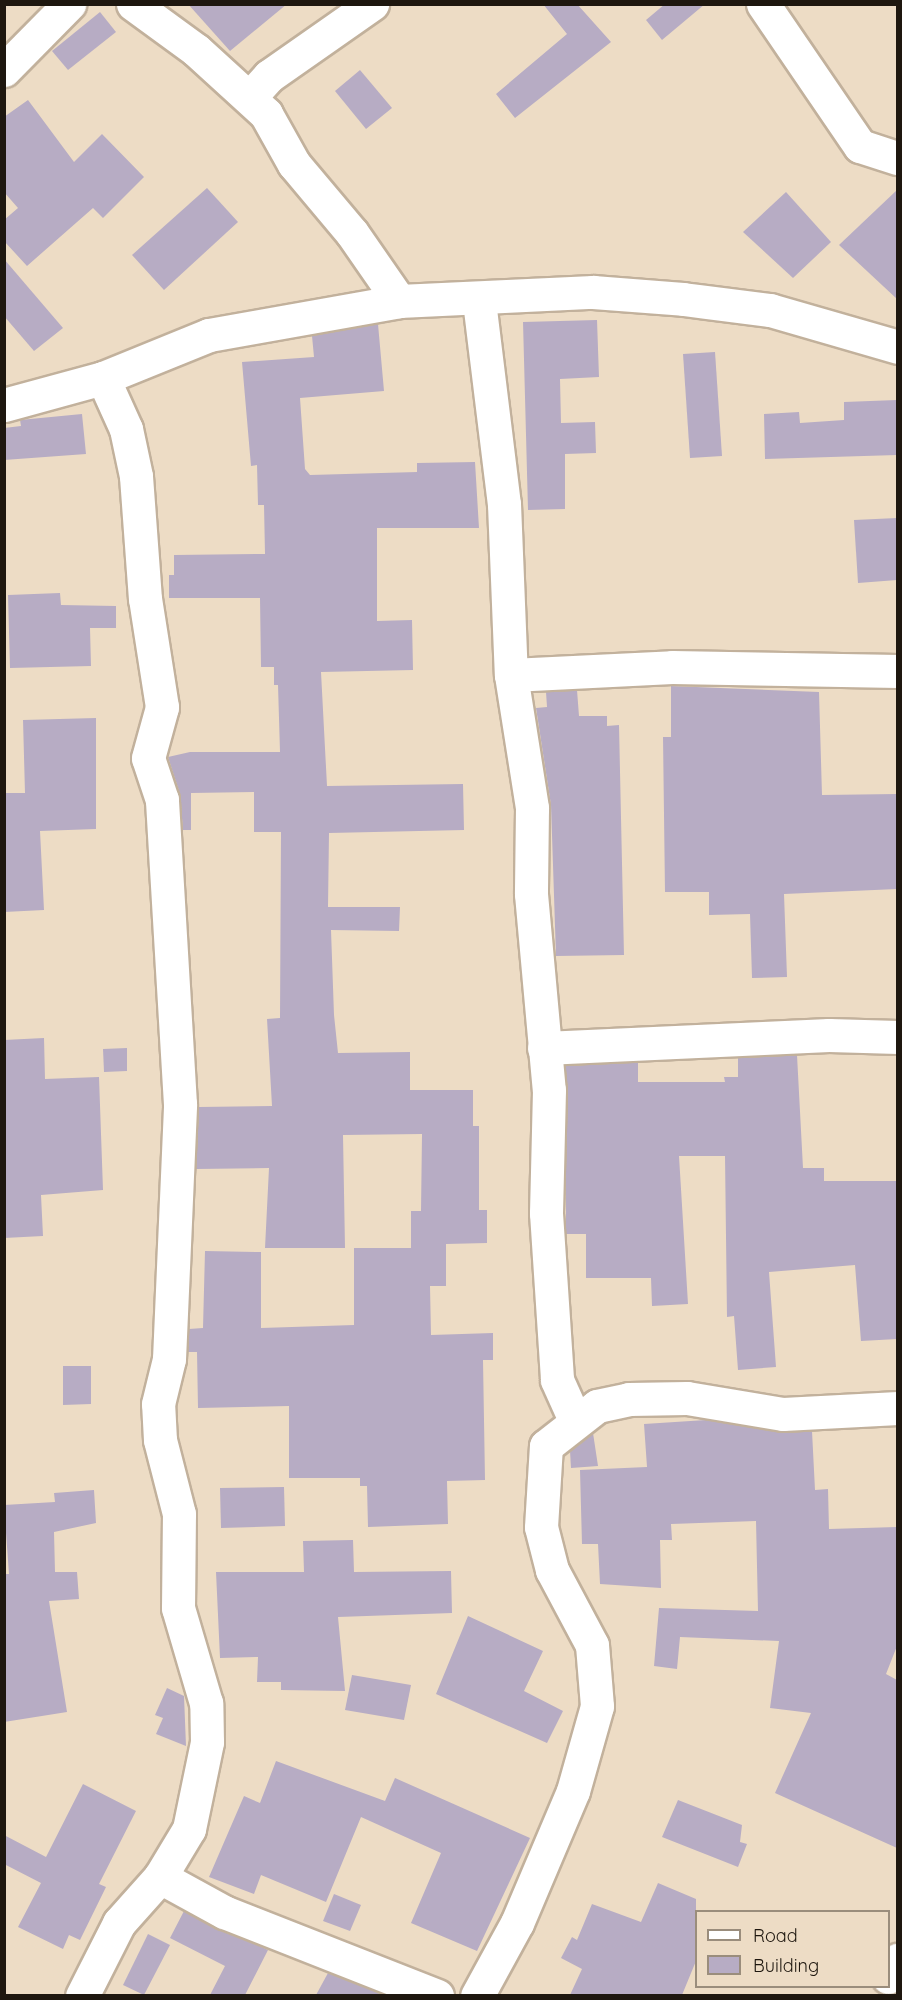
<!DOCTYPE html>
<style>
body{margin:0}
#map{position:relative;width:902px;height:2000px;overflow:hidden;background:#eddcc5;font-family:Quicksand,sans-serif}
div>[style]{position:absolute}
.building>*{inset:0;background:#b7acc4}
.roads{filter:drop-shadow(2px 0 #c2b19c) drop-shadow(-2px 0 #c2b19c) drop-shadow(0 2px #c2b19c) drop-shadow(0 -2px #c2b19c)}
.minor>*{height:33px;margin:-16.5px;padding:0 16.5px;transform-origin:16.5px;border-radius:16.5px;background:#fff}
span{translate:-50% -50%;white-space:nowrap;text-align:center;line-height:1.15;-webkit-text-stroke:4.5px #eddcc5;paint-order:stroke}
.frame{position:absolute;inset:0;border:6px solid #1e170f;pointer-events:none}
.legend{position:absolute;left:695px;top:1910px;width:195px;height:78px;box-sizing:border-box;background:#eddcc5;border:2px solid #9a8d7c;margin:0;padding:8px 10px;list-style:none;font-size:18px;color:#1e170f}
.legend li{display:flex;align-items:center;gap:12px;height:30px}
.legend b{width:30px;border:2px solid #9a8d7c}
</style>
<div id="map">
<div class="building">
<div style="clip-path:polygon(188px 4px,287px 4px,230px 51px)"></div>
<div style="clip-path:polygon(543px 4px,577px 4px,611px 42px,515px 118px,496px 94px,567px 34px)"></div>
<div style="clip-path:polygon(665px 4px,705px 4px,662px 40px,646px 20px)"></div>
<div style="clip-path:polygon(100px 12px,116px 32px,68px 70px,52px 51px)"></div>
<div style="clip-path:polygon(360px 70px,392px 108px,366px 129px,335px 91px)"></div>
<div style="clip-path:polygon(28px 100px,74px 162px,102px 134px,144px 177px,103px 218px,93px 208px,27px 266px,4px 241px,4px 220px,18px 208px,4px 192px,4px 117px)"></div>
<div style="clip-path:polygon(207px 188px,238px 222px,164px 290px,132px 255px)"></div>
<div style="clip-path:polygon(897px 190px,897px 299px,839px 245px)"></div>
<div style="clip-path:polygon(786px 192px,831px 242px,793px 278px,743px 232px)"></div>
<div style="clip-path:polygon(4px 259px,63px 328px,34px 351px,4px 316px)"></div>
<div style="clip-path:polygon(597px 320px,599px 377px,560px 379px,561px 423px,595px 422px,596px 453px,565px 454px,565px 509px,528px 510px,523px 322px)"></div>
<div style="clip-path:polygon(378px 324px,384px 391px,300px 398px,305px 469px,310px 475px,417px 472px,417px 463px,475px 462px,479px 528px,377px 528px,377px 621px,412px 620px,413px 670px,321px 672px,327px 786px,463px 784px,464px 830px,329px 833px,328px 907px,400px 907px,399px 931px,331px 930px,334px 1015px,338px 1053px,410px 1052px,410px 1090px,473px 1090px,473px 1126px,479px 1126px,479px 1210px,487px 1210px,487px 1243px,446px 1244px,446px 1286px,430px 1286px,431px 1335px,493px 1333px,493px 1360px,483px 1360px,485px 1480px,447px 1481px,448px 1524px,368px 1527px,367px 1486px,360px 1486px,360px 1478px,289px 1478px,289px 1406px,198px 1408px,197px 1352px,188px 1352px,189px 1329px,203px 1328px,205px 1251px,261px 1252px,261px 1328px,354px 1325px,354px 1248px,411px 1248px,411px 1211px,421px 1211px,422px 1134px,343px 1135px,345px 1248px,265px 1248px,269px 1168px,196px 1169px,199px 1107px,272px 1106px,267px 1019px,280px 1018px,281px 832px,254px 832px,254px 792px,191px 793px,191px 830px,183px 830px,180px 794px,168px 757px,190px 752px,280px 752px,278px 685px,274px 685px,274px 667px,261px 667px,260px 598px,169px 598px,169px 575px,174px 575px,174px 555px,265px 554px,264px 505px,258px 505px,257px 465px,251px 466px,242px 362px,314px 357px,312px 336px)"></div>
<div style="clip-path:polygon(715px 352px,722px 456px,690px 458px,683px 354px)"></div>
<div style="clip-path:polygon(897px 400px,897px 455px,765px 459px,764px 414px,799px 412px,800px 423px,844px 420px,844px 402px)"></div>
<div style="clip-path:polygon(82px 414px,86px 454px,4px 460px,4px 428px,21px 426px,20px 420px)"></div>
<div style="clip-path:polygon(897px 518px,897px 580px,858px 583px,854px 520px)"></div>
<div style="clip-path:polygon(60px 593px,61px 605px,116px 606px,116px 628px,90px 628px,91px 666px,10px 668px,8px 595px)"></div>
<div style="clip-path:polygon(671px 686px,819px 692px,822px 795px,897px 794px,897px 889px,784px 894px,787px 977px,752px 978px,750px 914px,709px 915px,709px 892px,665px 892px,663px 737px,671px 737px)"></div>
<div style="clip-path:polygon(577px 690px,579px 716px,607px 716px,607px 726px,619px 725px,624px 955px,556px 956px,551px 805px,536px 708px,547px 707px,546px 692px)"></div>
<div style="clip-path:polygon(96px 718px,96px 829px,40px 831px,44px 910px,4px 912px,4px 793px,25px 793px,23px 720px)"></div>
<div style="clip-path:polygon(44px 1038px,45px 1079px,99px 1077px,103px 1190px,41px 1195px,43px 1236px,4px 1238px,4px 1040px)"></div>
<div style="clip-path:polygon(127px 1048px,127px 1071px,104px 1072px,103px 1049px)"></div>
<div style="clip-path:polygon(797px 1055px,803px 1168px,824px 1168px,824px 1181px,897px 1181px,897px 1339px,861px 1341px,855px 1265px,769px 1272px,776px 1367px,738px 1370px,734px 1316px,727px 1317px,725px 1156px,679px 1156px,688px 1304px,652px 1306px,651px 1278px,586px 1278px,586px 1234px,566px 1234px,566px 1066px,638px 1062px,638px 1082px,725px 1082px,724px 1077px,738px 1077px,738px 1058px)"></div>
<div style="clip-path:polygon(63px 1366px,91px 1366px,91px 1404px,63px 1405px)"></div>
<div style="clip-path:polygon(706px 1420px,780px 1432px,812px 1431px,815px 1490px,828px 1489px,829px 1529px,897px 1527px,897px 1646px,886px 1674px,897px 1680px,897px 1848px,775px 1793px,811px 1713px,770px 1708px,779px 1641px,680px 1637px,677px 1669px,654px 1666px,659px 1608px,758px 1611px,756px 1521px,671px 1524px,672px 1540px,660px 1540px,661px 1588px,600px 1584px,598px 1544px,582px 1544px,580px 1470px,647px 1467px,644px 1424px)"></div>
<div style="clip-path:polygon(593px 1433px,598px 1466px,571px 1468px,570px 1451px)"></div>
<div style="clip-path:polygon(284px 1487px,285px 1526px,221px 1528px,220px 1488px)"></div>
<div style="clip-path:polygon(94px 1490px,96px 1523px,54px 1532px,55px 1572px,77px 1572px,79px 1599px,49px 1601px,67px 1712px,4px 1722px,4px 1574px,9px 1574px,4px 1505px,55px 1502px,54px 1493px)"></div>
<div style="clip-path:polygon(353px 1540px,354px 1572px,451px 1571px,452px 1613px,338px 1617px,345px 1691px,281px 1690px,281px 1682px,257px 1682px,258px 1657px,220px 1658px,216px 1572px,304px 1572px,303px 1541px)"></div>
<div style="clip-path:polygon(468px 1616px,543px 1651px,524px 1691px,563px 1711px,547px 1743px,436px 1694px)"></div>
<div style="clip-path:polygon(352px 1675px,411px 1685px,404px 1720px,345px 1710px)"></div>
<div style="clip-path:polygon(167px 1688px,184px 1696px,186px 1746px,156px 1734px,163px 1718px,155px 1715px)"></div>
<div style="clip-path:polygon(276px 1761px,385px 1801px,395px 1778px,530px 1838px,477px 1951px,411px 1923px,441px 1853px,361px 1817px,326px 1902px,261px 1875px,254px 1894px,209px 1877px,244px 1796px,260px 1803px)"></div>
<div style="clip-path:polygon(83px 1784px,136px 1811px,99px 1884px,106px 1887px,80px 1940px,69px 1935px,63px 1949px,18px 1927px,41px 1883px,4px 1864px,4px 1835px,46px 1857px)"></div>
<div style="clip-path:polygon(678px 1800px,742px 1825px,740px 1842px,747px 1844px,738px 1867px,662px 1837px)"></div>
<div style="clip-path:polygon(658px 1883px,696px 1899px,696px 1961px,682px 1995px,570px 1995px,582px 1969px,561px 1958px,572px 1937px,577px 1940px,592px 1904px,641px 1922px)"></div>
<div style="clip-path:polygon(334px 1894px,361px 1905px,350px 1931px,323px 1921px)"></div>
<div style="clip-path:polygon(184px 1911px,268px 1950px,245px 1995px,210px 1995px,225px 1966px,170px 1938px)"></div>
<div style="clip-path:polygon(148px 1934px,170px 1945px,144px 1995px,123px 1985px)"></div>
<div style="clip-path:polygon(328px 1973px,374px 1991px,382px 1995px,316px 1995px)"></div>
</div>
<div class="roads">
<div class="minor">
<div style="left:133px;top:4px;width:78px;rotate:36.1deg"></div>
<div style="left:196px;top:50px;width:95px;rotate:42.4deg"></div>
<div style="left:266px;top:114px;width:57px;rotate:60.8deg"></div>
<div style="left:294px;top:164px;width:90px;rotate:50deg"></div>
<div style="left:352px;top:233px;width:83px;rotate:55.3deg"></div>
<div style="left:763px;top:4px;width:172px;rotate:55.7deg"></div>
<div style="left:860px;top:146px;width:40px;rotate:18deg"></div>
<div style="left:4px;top:70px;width:93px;rotate:-45.4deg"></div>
<div style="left:250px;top:97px;width:28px;rotate:-48deg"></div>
<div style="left:269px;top:76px;width:126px;rotate:-35deg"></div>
<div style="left:479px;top:301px;width:205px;rotate:83deg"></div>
<div style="left:504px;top:504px;width:171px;rotate:87.7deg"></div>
<div style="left:511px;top:675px;width:135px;rotate:81deg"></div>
<div style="left:532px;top:808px;width:86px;rotate:90.7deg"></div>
<div style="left:531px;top:894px;width:197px;rotate:84.8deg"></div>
<div style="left:549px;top:1090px;width:123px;rotate:91.4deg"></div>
<div style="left:546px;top:1213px;width:167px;rotate:86.2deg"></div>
<div style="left:557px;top:1380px;width:44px;rotate:65.8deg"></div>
<div style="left:4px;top:405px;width:103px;rotate:-15.3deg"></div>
<div style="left:103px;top:378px;width:114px;rotate:-22.1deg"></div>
<div style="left:209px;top:335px;width:193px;rotate:-10.1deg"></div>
<div style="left:399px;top:301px;width:194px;rotate:-2.7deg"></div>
<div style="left:593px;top:292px;width:90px;rotate:4.4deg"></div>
<div style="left:683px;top:299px;width:88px;rotate:7.2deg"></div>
<div style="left:770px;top:310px;width:133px;rotate:16.1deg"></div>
<div style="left:511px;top:675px;width:161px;rotate:-2.8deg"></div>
<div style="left:672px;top:667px;width:226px;rotate:1deg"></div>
<div style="left:544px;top:1048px;width:285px;rotate:-2.6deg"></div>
<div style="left:829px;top:1035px;width:69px;rotate:1.7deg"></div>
<div style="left:160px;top:1877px;width:73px;rotate:28.7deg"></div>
<div style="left:224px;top:1912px;width:229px;rotate:21.5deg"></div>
<div style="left:888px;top:1977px;width:20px;rotate:-60deg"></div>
<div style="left:82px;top:1996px;width:82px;rotate:-63.1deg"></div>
<div style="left:119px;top:1923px;width:62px;rotate:-48.3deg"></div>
<div style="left:160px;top:1877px;width:56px;rotate:-58.9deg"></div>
<div style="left:189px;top:1829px;width:89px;rotate:-78.3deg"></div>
<div style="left:207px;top:1742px;width:39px;rotate:-91deg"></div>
<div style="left:206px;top:1703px;width:99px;rotate:-106.4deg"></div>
<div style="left:178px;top:1608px;width:94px;rotate:-89.4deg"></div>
<div style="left:179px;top:1514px;width:76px;rotate:-104.4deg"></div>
<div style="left:160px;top:1440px;width:36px;rotate:-93deg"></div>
<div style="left:158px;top:1404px;width:46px;rotate:-76.3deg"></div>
<div style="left:169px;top:1359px;width:255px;rotate:-87.5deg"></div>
<div style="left:180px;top:1104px;width:305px;rotate:-93.4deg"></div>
<div style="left:162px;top:800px;width:44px;rotate:-108.4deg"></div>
<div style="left:148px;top:758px;width:53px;rotate:-74.6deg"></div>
<div style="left:162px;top:707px;width:109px;rotate:-98.9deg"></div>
<div style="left:145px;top:599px;width:123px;rotate:-94.2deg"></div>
<div style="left:136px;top:476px;width:48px;rotate:-102deg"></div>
<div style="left:126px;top:429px;width:56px;rotate:-114.3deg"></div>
<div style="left:477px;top:1996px;width:83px;rotate:-61.3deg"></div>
<div style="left:517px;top:1923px;width:143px;rotate:-67deg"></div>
<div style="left:573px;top:1791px;width:88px;rotate:-74.2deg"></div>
<div style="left:597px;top:1706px;width:61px;rotate:-94.7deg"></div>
<div style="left:592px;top:1645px;width:85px;rotate:-118.1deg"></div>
<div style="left:552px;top:1570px;width:44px;rotate:-104.3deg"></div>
<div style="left:541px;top:1527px;width:81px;rotate:-86.5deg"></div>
<div style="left:546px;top:1446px;width:65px;rotate:-38.1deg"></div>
<div style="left:597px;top:1406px;width:33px;rotate:-12deg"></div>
<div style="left:629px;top:1399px;width:58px;rotate:-1deg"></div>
<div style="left:687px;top:1398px;width:97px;rotate:9.5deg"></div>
<div style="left:783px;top:1414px;width:115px;rotate:-3deg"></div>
</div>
</div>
<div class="frame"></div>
<ul class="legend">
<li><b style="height:8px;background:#fff"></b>Road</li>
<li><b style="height:16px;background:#b7acc4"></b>Building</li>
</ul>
</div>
